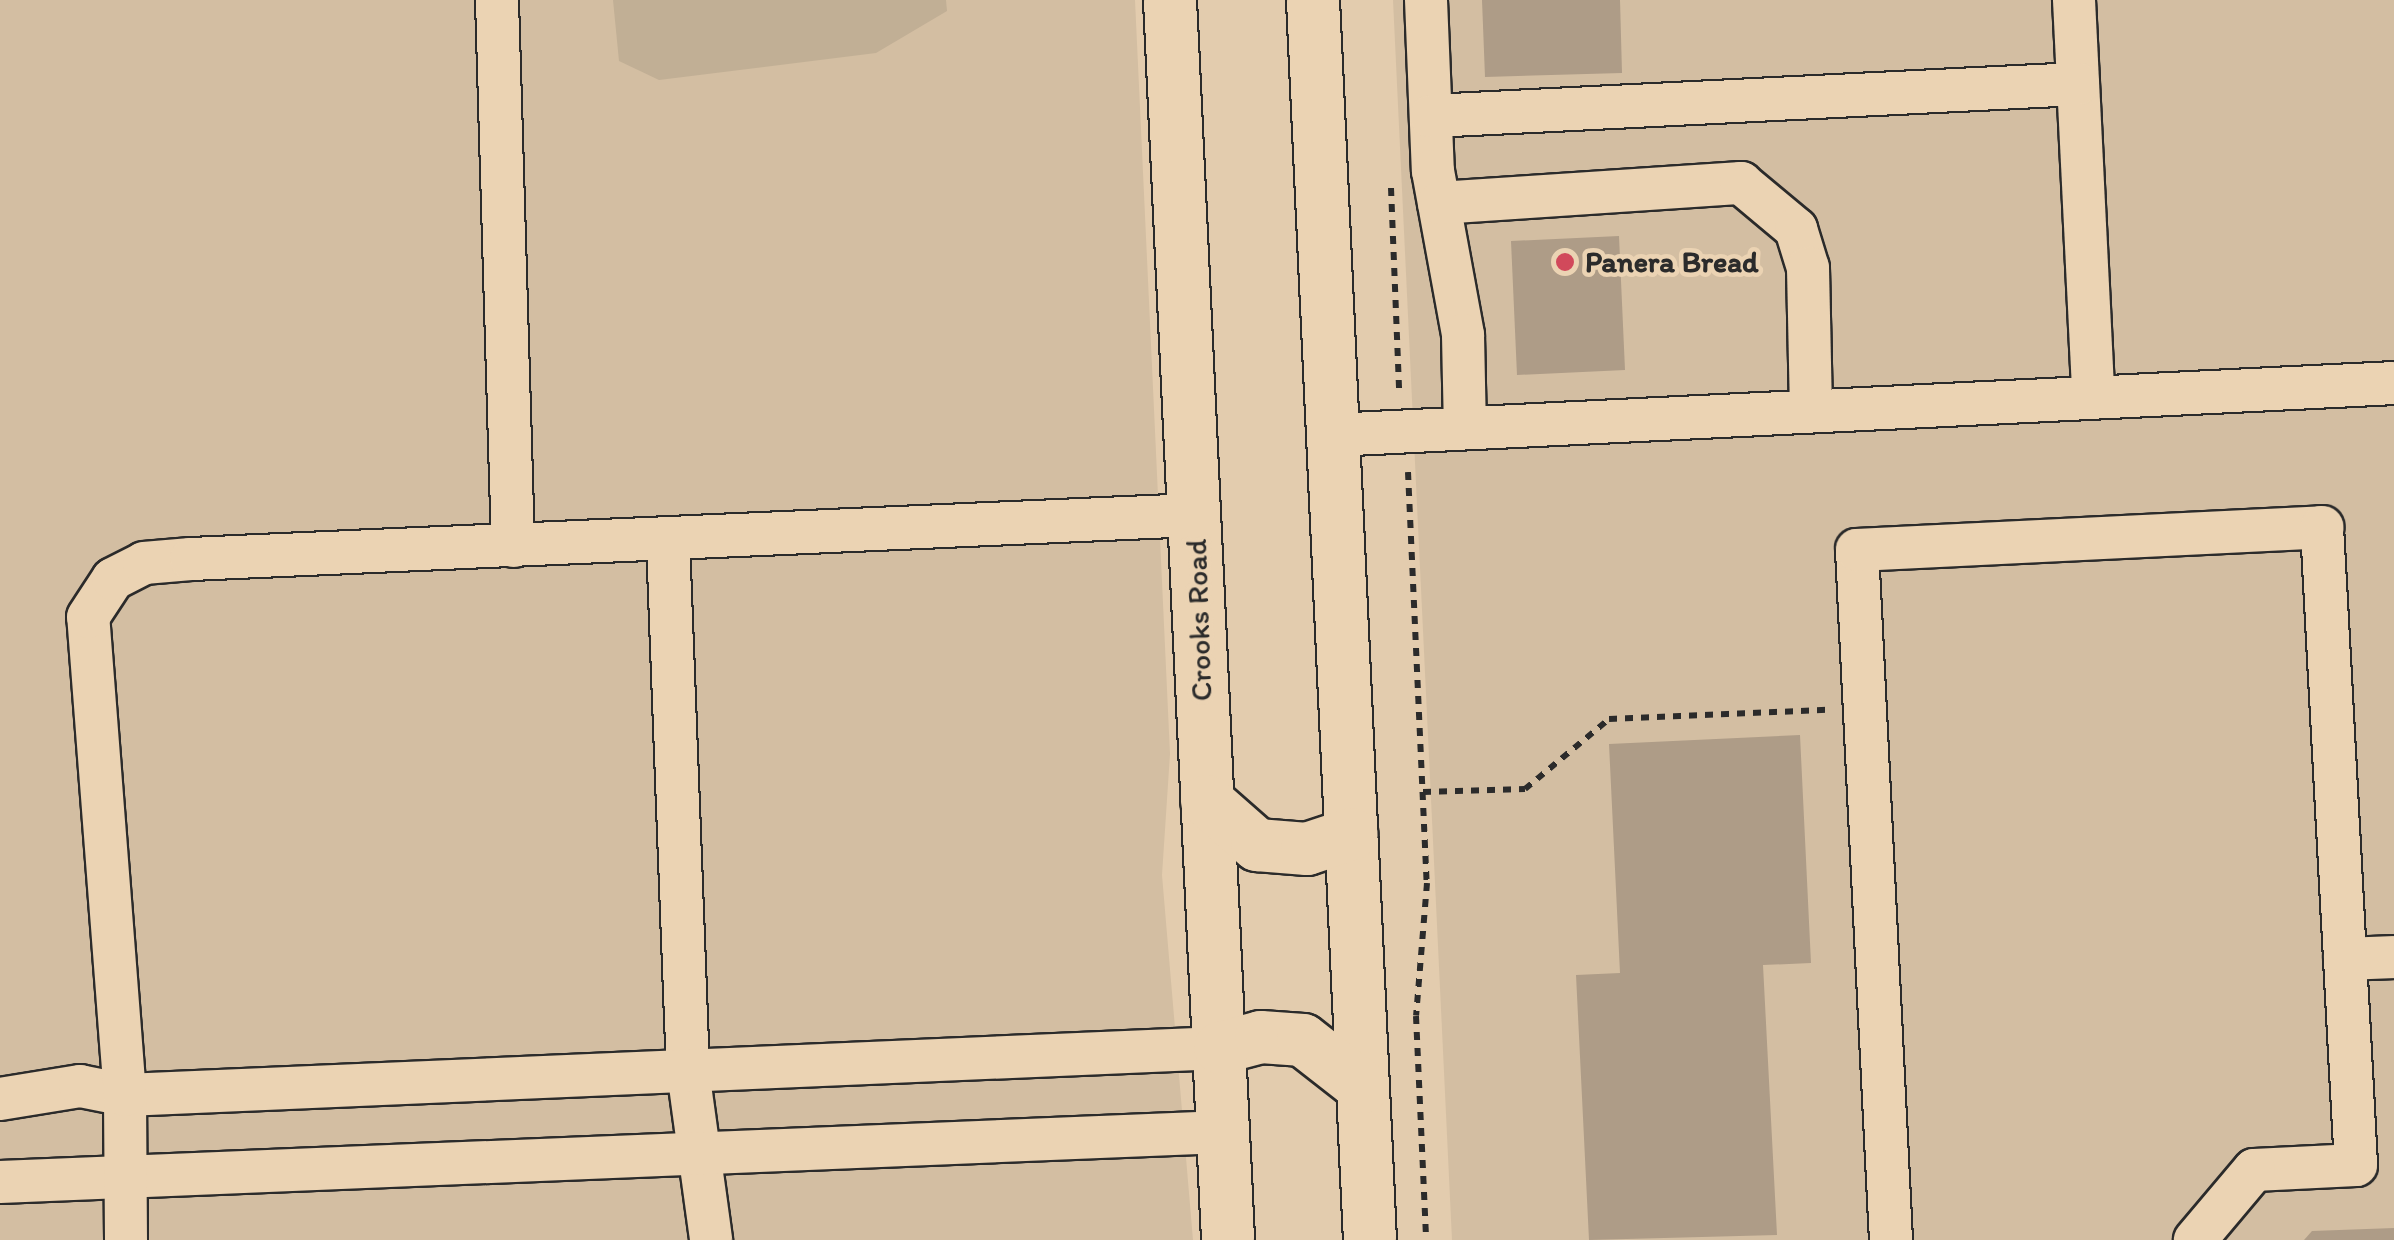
<!DOCTYPE html>
<style>
body{margin:0}
#map{position:relative;width:2394px;height:1240px;overflow:hidden;background:#e3ccae;font-family:Itim,sans-serif}
div>[style]{position:absolute}
.built>*{inset:0;background:#d3bea2}
.green>*{inset:0;background:#c1af95}
.building>*{inset:0;background:#ae9c87}
.path>*{height:6px;margin-top:-3px;transform-origin:0;background:repeating-linear-gradient(90deg,#2b2b2b 0 8px,transparent 0 16px)}
.roads{filter:drop-shadow(2px 0 #2b2b2b) drop-shadow(-2px 0 #2b2b2b) drop-shadow(0 2px #2b2b2b) drop-shadow(0 -2px #2b2b2b)}
.minor>*{height:42px;margin:-21px;padding:0 21px;transform-origin:21px;border-radius:21px;background:#ebd3b3}
.major>*{height:52px;margin:-26px;padding:0 26px;transform-origin:26px;border-radius:26px;background:#ebd3b3}
.dots>*{width:28px;height:28px;translate:-50% -50%;box-sizing:border-box;border:5px solid #ebd3b3;border-radius:50%}
span{translate:-50% -50%;white-space:nowrap;text-align:center;line-height:1.15;-webkit-text-stroke:9px #ebd3b3;paint-order:stroke}
.poi-label{font-size:30px;color:#2b2b2b;font-weight:700}
.left{translate:0 -50%;text-align:left}
.street-label{font-size:30px;color:#2b2b2b}
</style>
<div id="map">
<div class="built">
<div style="clip-path:polygon(0 0,1135px 0,1170px 754px,1162px 875px,1193px 1240px,0 1240px)"></div>
<div style="clip-path:polygon(1393px 0,2394px 0,2394px 1240px,1452px 1240px)"></div>
</div>
<div class="green">
<div style="clip-path:polygon(613px 0,946px 0,947px 11px,876px 53px,659px 80px,619px 61px)"></div>
</div>
<div class="building">
<div style="clip-path:polygon(1482px 0,1620px 0,1622px 73px,1485px 77px)"></div>
<div style="clip-path:polygon(1619px 236px,1625px 370px,1517px 375px,1511px 241px)"></div>
<div style="clip-path:polygon(1800px 735px,1811px 963px,1763px 965px,1777px 1235px,1589px 1240px,1576px 975px,1620px 973px,1609px 744px)"></div>
<div style="clip-path:polygon(2394px 1228px,2394px 1240px,2304px 1240px,2312px 1231px)"></div>
</div>
<div class="path">
<div style="left:1391px;top:188px;width:203px;rotate:87.7deg"></div>
<div style="left:1408px;top:472px;width:411px;rotate:87.4deg"></div>
<div style="left:1427px;top:883px;width:133px;rotate:94.7deg"></div>
<div style="left:1416px;top:1016px;width:224px;rotate:87.4deg"></div>
<div style="left:1423px;top:792px;width:102px;rotate:-1.7deg"></div>
<div style="left:1525px;top:789px;width:109px;rotate:-39.8deg"></div>
<div style="left:1609px;top:719px;width:218px;rotate:-2.4deg"></div>
</div>
<div class="roads">
<div class="minor">
<div style="left:497px;top:0;width:546px;rotate:88.32deg"></div>
<div style="left:1426px;top:0;width:171px;rotate:87.7deg"></div>
<div style="left:1433px;top:171px;width:167px;rotate:79.6deg"></div>
<div style="left:1463px;top:335px;width:93px;rotate:88.8deg"></div>
<div style="left:2074px;top:0;width:392px;rotate:87.2deg"></div>
<div style="left:1431px;top:116px;width:648px;rotate:-2.83deg"></div>
<div style="left:1439px;top:203px;width:303px;rotate:-3.8deg"></div>
<div style="left:1741px;top:183px;width:72px;rotate:39.9deg"></div>
<div style="left:1796px;top:229px;width:41px;rotate:72.9deg"></div>
<div style="left:1808px;top:268px;width:140px;rotate:88.8deg"></div>
<div style="left:1332px;top:435px;width:1063px;rotate:-2.8deg"></div>
<div style="left:668px;top:541px;width:530px;rotate:87.84deg"></div>
<div style="left:688px;top:1071px;width:171px;rotate:82.2deg"></div>
<div style="left:2345px;top:959px;width:49px;rotate:-2.3deg"></div>
<div style="left:0;top:1099px;width:81px;rotate:-9.2deg"></div>
<div style="left:80px;top:1086px;width:46px;rotate:11.3deg"></div>
<div style="left:125px;top:1095px;width:1096px;rotate:-2.46deg"></div>
<div style="left:0;top:1182px;width:1224px;rotate:-2.34deg"></div>
<div style="left:126px;top:1240px;width:145px;rotate:-90.4deg"></div>
<div style="left:125px;top:1095px;width:479px;rotate:-94.4deg"></div>
<div style="left:88px;top:617px;width:45px;rotate:-56.7deg"></div>
<div style="left:113px;top:579px;width:35px;rotate:-27deg"></div>
<div style="left:144px;top:563px;width:47px;rotate:-4.9deg"></div>
<div style="left:191px;top:559px;width:1004px;rotate:-2.51deg"></div>
<div style="left:1891px;top:1240px;width:691px;rotate:-92.82deg"></div>
<div style="left:1857px;top:550px;width:466px;rotate:-2.8deg"></div>
<div style="left:2322px;top:527px;width:639px;rotate:86.95deg"></div>
<div style="left:2356px;top:1165px;width:102px;rotate:177.2deg"></div>
<div style="left:2254px;top:1170px;width:92px;rotate:130.1deg"></div>
</div>
<div class="major">
<div style="left:1170px;top:0;width:1241px;rotate:87.32deg"></div>
<div style="left:1313px;top:0;width:1241px;rotate:87.37deg"></div>
<div style="left:1207px;top:801px;width:67px;rotate:41.3deg"></div>
<div style="left:1257px;top:845px;width:50px;rotate:4.6deg"></div>
<div style="left:1307px;top:849px;width:47px;rotate:-18.4deg"></div>
<div style="left:1220px;top:1048px;width:42px;rotate:-15deg"></div>
<div style="left:1261px;top:1037px;width:42px;rotate:4.1deg"></div>
<div style="left:1303px;top:1040px;width:76px;rotate:38.1deg"></div>
</div>
</div>
<div class="dots">
<div style="left:1565px;top:262px;background:#d1495b"></div>
</div>
<div class="poi-label">
<span class="left" style="left:1585px;top:262px">Panera Bread</span>
</div>
<div class="street-label">
<span style="left:1199px;top:620px;rotate:-92deg">Crooks Road</span>
</div>
</div>
